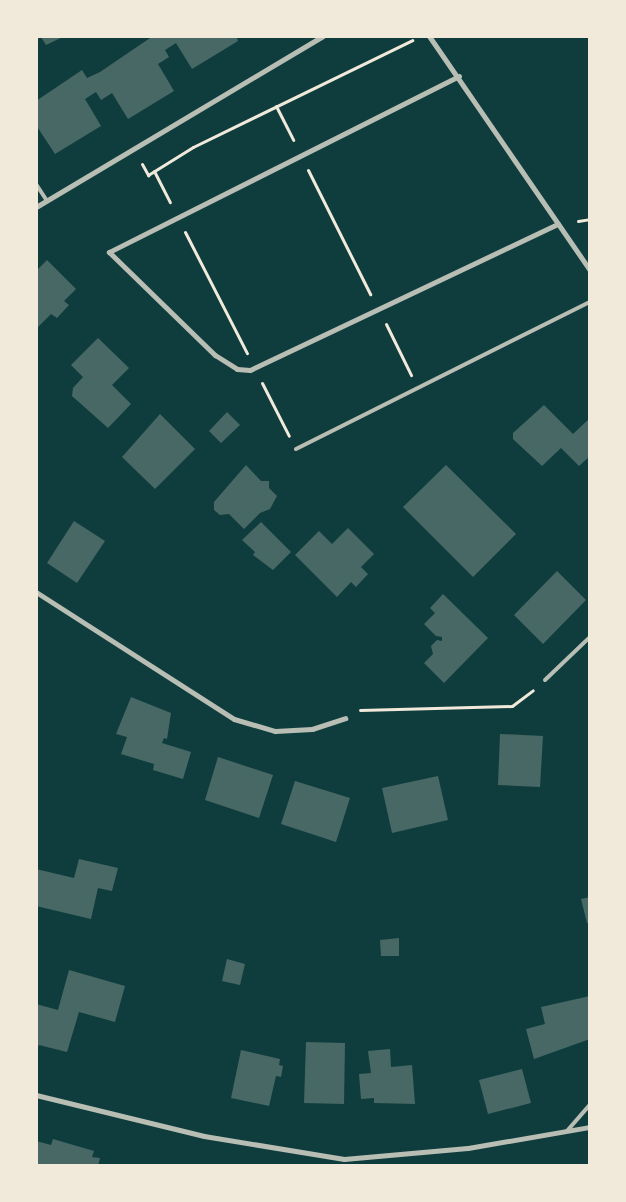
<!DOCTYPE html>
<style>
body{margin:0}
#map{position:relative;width:626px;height:1202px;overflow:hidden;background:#0f3d3e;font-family:"Source Serif 4",serif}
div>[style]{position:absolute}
.building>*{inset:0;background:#486865}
.path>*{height:3px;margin:-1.5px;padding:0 1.5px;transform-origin:1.5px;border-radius:1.5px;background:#f1e9da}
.service>*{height:4px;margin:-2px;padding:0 2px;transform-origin:2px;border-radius:2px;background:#b8beb3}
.minor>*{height:5px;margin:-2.5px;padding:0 2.5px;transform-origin:2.5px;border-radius:2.5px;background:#b8beb3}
span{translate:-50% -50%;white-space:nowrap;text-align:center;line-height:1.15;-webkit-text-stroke:4px #f1e9da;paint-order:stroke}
.frame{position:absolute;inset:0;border:38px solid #f1e9da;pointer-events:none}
</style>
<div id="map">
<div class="building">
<div style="clip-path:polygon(36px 36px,65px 36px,46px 45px,41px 37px,36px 40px)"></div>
<div style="clip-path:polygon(153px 36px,236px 36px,238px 41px,192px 69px,176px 43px,165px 50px,169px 57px,158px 64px,174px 91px,128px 119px,112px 93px,101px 100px,96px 92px,85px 99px,101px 126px,55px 154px,36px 125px,36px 101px,82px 70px,87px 78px,100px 72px)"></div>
<div style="clip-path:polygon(47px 260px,76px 289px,64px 301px,69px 305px,57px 318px,51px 314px,38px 327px,36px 271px)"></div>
<div style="clip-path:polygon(98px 338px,129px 368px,112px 385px,131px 404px,108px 428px,72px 396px,73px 388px,83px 377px,71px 365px)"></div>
<div style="clip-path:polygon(544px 405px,573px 434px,590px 418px,590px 456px,579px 466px,561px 448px,542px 466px,513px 439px,513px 433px)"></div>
<div style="clip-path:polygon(227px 412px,240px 425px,221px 443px,209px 431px)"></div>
<div style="clip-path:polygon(160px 414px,195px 449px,155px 489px,122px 457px)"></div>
<div style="clip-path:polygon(246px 465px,261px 481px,269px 481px,269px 488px,277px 496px,270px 509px,260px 513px,244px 529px,229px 514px,220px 515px,214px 510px,214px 502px)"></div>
<div style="clip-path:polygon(446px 465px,516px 534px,473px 577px,403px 507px)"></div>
<div style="clip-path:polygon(74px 521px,105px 541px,77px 583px,47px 563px)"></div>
<div style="clip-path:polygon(261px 522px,291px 552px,273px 570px,253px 555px,255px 552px,242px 540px)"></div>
<div style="clip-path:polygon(348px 528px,374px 554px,361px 567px,368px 574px,356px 587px,351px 582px,337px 597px,295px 555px,319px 531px,332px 544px)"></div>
<div style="clip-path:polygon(557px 571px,586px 600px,543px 644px,514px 615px)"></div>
<div style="clip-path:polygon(443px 594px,488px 638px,444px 683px,424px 663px,433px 654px,431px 646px,437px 640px,442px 641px,442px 637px,436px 636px,424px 624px,435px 613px,430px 608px)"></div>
<div style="clip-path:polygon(131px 697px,171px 713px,167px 739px,164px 738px,162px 743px,191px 752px,183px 779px,153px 770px,154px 764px,121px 754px,127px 737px,116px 734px)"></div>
<div style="clip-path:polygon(500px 734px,543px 736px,540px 787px,498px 785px)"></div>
<div style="clip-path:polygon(218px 757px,273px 775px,259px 818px,205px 800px)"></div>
<div style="clip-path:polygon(438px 776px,448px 820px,392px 833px,382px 788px)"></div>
<div style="clip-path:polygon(295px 781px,350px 798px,336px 842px,281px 824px)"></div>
<div style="clip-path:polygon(79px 859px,118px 868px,112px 891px,98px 888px,91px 919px,36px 906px,36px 869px,74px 878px)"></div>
<div style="clip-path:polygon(590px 897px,590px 922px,587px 923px,581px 899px)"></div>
<div style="clip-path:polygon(399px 938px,399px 956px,381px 956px,380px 940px)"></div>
<div style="clip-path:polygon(227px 959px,245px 964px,240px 985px,222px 981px)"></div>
<div style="clip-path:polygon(69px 970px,125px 986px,115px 1022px,79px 1012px,67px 1052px,39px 1045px,36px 1050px,36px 1004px,58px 1010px)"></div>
<div style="clip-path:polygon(590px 996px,590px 1039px,534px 1059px,526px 1029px,545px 1024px,541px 1007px)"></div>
<div style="clip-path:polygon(306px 1042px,345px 1043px,344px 1104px,304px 1103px)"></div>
<div style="clip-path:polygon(390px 1049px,391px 1067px,412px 1065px,415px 1104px,374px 1103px,374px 1098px,361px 1099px,359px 1074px,371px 1073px,368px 1051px)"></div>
<div style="clip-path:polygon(241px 1050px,280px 1059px,279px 1065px,283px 1066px,281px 1077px,276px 1076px,269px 1106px,231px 1098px)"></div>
<div style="clip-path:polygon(522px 1069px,531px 1103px,488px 1114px,479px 1080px)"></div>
<div style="clip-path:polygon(53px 1139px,94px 1151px,92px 1157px,100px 1158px,98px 1166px,36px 1166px,36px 1141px,51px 1145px)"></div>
</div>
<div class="path">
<div style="left:276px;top:106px;width:38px;rotate:63deg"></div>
<div style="left:142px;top:164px;width:13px;rotate:61deg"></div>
<div style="left:148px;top:175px;width:53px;rotate:-31.9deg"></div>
<div style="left:193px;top:147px;width:244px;rotate:-26deg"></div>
<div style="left:308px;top:170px;width:139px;rotate:63.4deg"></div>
<div style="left:154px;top:171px;width:35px;rotate:63deg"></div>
<div style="left:578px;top:221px;width:12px;rotate:-9deg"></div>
<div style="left:185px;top:232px;width:136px;rotate:62.9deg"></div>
<div style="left:386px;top:324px;width:57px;rotate:63.9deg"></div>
<div style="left:262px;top:383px;width:59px;rotate:63deg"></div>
<div style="left:360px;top:710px;width:152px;rotate:-1.5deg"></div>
<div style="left:512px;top:706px;width:26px;rotate:-37deg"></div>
</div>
<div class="service">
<div style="left:36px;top:184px;width:20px;rotate:57deg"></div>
<div style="left:296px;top:449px;width:329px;rotate:-26.6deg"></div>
<div style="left:545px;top:680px;width:62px;rotate:-43.7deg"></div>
<div style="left:567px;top:1131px;width:35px;rotate:-49deg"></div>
</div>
<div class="minor">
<div style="left:429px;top:36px;width:284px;rotate:55.5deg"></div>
<div style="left:459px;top:76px;width:392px;rotate:153.3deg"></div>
<div style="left:109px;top:252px;width:148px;rotate:44.2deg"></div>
<div style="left:215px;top:355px;width:26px;rotate:32deg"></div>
<div style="left:237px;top:369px;width:13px;rotate:4deg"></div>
<div style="left:250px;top:370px;width:341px;rotate:-25.4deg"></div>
<div style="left:36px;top:207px;width:334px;rotate:-30.8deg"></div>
<div style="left:36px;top:592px;width:235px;rotate:32.7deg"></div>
<div style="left:234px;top:719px;width:43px;rotate:16.3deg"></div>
<div style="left:275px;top:731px;width:37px;rotate:-3deg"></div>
<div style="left:312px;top:729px;width:35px;rotate:-18deg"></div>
<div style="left:36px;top:1095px;width:173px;rotate:13.7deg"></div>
<div style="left:204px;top:1136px;width:142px;rotate:9.3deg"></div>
<div style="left:344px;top:1159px;width:124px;rotate:-5.1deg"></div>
<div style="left:468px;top:1148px;width:124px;rotate:-9.8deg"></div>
</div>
<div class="frame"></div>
</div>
